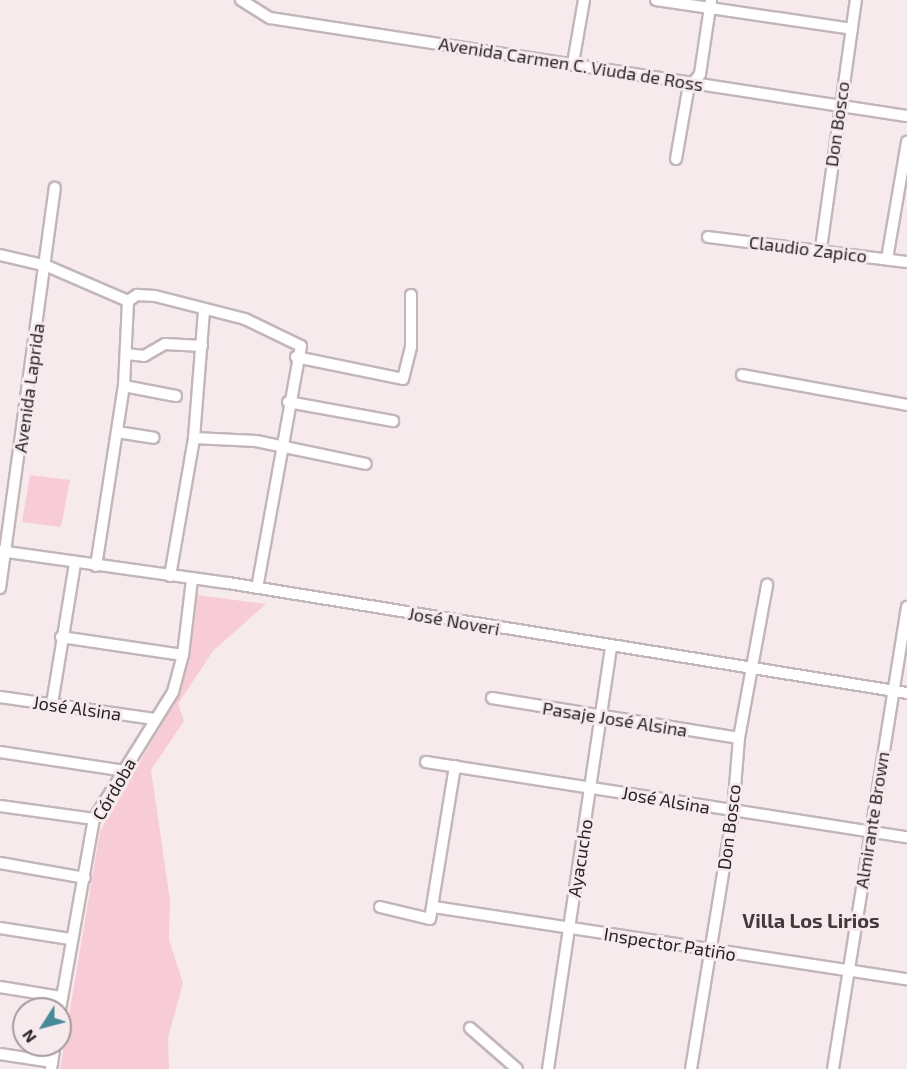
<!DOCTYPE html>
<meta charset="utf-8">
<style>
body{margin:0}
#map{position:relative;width:907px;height:1069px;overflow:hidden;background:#f7eaed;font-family:"Exo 2",sans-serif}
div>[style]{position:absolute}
.green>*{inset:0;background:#f8ccd6}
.roads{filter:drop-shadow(2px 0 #c3b6b9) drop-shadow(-2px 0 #c3b6b9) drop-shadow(0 2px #c3b6b9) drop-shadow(0 -2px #c3b6b9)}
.minor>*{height:10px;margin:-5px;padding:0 5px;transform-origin:5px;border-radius:5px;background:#fff}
span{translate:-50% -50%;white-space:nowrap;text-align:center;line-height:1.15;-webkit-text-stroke:6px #f7eaed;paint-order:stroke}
.street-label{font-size:18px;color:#282324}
.neighbourhood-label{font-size:20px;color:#443a3c;font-weight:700}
.north{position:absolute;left:12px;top:997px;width:60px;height:60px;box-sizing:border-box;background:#f7eaed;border:2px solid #a49a9d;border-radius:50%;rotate:234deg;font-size:16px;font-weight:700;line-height:24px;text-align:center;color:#282324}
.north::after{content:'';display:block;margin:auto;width:21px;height:27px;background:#468a98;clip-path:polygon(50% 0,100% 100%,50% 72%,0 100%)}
</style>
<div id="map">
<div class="green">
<div style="clip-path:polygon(30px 475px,70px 480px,61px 527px,22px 522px)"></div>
<div style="clip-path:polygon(197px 595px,266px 604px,213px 651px,178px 704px,184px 721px,151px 770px,170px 900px,169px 940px,183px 983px,168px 1038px,169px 1069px,60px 1069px,100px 831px,180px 693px)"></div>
</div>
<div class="roads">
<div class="minor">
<div style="left:241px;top:0;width:34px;rotate:32deg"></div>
<div style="left:270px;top:18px;width:644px;rotate:8.75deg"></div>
<div style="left:656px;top:0;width:198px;rotate:8.4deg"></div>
<div style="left:573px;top:63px;width:64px;rotate:-80.1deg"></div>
<div style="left:676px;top:159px;width:70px;rotate:-80.1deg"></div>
<div style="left:688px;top:90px;width:20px;rotate:-53deg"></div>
<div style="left:700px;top:74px;width:75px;rotate:-81.5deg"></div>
<div style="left:708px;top:237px;width:201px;rotate:7.2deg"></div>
<div style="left:821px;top:248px;width:250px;rotate:-82deg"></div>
<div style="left:0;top:255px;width:48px;rotate:13.2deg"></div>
<div style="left:47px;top:266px;width:88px;rotate:23.4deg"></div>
<div style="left:128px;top:301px;width:11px;rotate:-34deg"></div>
<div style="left:137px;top:295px;width:18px;rotate:3deg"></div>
<div style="left:155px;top:296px;width:93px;rotate:14.3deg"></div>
<div style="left:245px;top:319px;width:62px;rotate:25.7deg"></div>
<div style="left:301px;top:346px;width:246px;rotate:100.3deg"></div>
<div style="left:887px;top:259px;width:119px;rotate:-80.3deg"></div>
<div style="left:126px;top:354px;width:18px;rotate:6deg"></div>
<div style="left:144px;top:356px;width:24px;rotate:-30deg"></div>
<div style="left:165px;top:344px;width:37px;rotate:3deg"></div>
<div style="left:296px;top:357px;width:109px;rotate:11.6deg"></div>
<div style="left:403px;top:379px;width:33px;rotate:-76deg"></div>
<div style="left:411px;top:347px;width:52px;rotate:-90deg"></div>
<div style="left:742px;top:375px;width:168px;rotate:10.3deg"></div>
<div style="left:124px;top:386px;width:53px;rotate:10.9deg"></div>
<div style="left:288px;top:402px;width:107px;rotate:10.3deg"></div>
<div style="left:117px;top:432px;width:37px;rotate:9deg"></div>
<div style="left:194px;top:438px;width:62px;rotate:2.8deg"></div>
<div style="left:256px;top:441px;width:112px;rotate:11.8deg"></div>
<div style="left:0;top:551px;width:230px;rotate:8deg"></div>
<div style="left:228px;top:583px;width:688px;rotate:9.2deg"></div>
<div style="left:96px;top:566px;width:182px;rotate:-81.2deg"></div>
<div style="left:124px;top:386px;width:85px;rotate:-87.3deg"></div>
<div style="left:170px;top:576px;width:140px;rotate:-80.1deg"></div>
<div style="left:194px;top:438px;width:128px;rotate:-85.5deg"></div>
<div style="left:0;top:588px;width:404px;rotate:-82.2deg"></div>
<div style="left:61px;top:637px;width:123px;rotate:8.4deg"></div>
<div style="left:0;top:697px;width:156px;rotate:8.1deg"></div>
<div style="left:492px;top:698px;width:250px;rotate:9.2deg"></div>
<div style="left:52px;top:704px;width:143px;rotate:-80.7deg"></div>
<div style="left:0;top:752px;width:126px;rotate:8.6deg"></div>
<div style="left:426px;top:762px;width:487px;rotate:8.9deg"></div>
<div style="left:0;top:806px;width:95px;rotate:7.9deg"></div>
<div style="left:0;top:863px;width:86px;rotate:10deg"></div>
<div style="left:380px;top:907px;width:51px;rotate:13.5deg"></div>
<div style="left:430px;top:919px;width:155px;rotate:-80.7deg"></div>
<div style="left:434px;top:907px;width:478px;rotate:8.7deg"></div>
<div style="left:0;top:928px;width:71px;rotate:8.9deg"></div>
<div style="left:0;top:987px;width:63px;rotate:9.2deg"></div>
<div style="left:60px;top:1009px;width:193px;rotate:-79.9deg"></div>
<div style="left:94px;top:819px;width:150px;rotate:-58.1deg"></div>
<div style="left:173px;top:692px;width:38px;rotate:-75deg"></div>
<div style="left:183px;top:655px;width:77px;rotate:-83.2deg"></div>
<div style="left:470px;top:1028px;width:62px;rotate:41.1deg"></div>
<div style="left:0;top:1054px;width:53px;rotate:8.7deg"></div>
<div style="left:51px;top:1069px;width:24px;rotate:-81deg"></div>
<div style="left:548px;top:1069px;width:427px;rotate:-81.5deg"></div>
<div style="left:691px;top:1069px;width:260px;rotate:-80.7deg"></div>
<div style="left:733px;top:812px;width:74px;rotate:-85.4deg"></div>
<div style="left:739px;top:738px;width:156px;rotate:-79.6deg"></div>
<div style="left:833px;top:1069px;width:468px;rotate:-80.9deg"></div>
</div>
</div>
<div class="street-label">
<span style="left:571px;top:64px;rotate:9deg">Avenida Carmen C. Viuda de Ross</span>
<span style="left:837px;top:124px;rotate:-82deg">Don Bosco</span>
<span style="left:808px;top:249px;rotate:7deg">Claudio Zapico</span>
<span style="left:29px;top:388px;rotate:-82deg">Avenida Laprida</span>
<span style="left:454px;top:621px;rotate:10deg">José Noveri</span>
<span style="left:77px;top:708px;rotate:8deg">José Alsina</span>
<span style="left:615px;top:719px;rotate:9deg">Pasaje José Alsina</span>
<span style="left:114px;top:789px;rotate:-60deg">Córdoba</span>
<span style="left:666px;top:800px;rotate:10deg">José Alsina</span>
<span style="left:872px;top:820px;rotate:-81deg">Almirante Brown</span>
<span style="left:729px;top:827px;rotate:-83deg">Don Bosco</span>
<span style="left:580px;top:858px;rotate:-81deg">Ayacucho</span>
<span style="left:670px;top:944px;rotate:9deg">Inspector Patiño</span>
</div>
<div class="neighbourhood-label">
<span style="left:811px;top:920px">Villa Los Lirios</span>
</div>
<div class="north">N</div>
</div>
